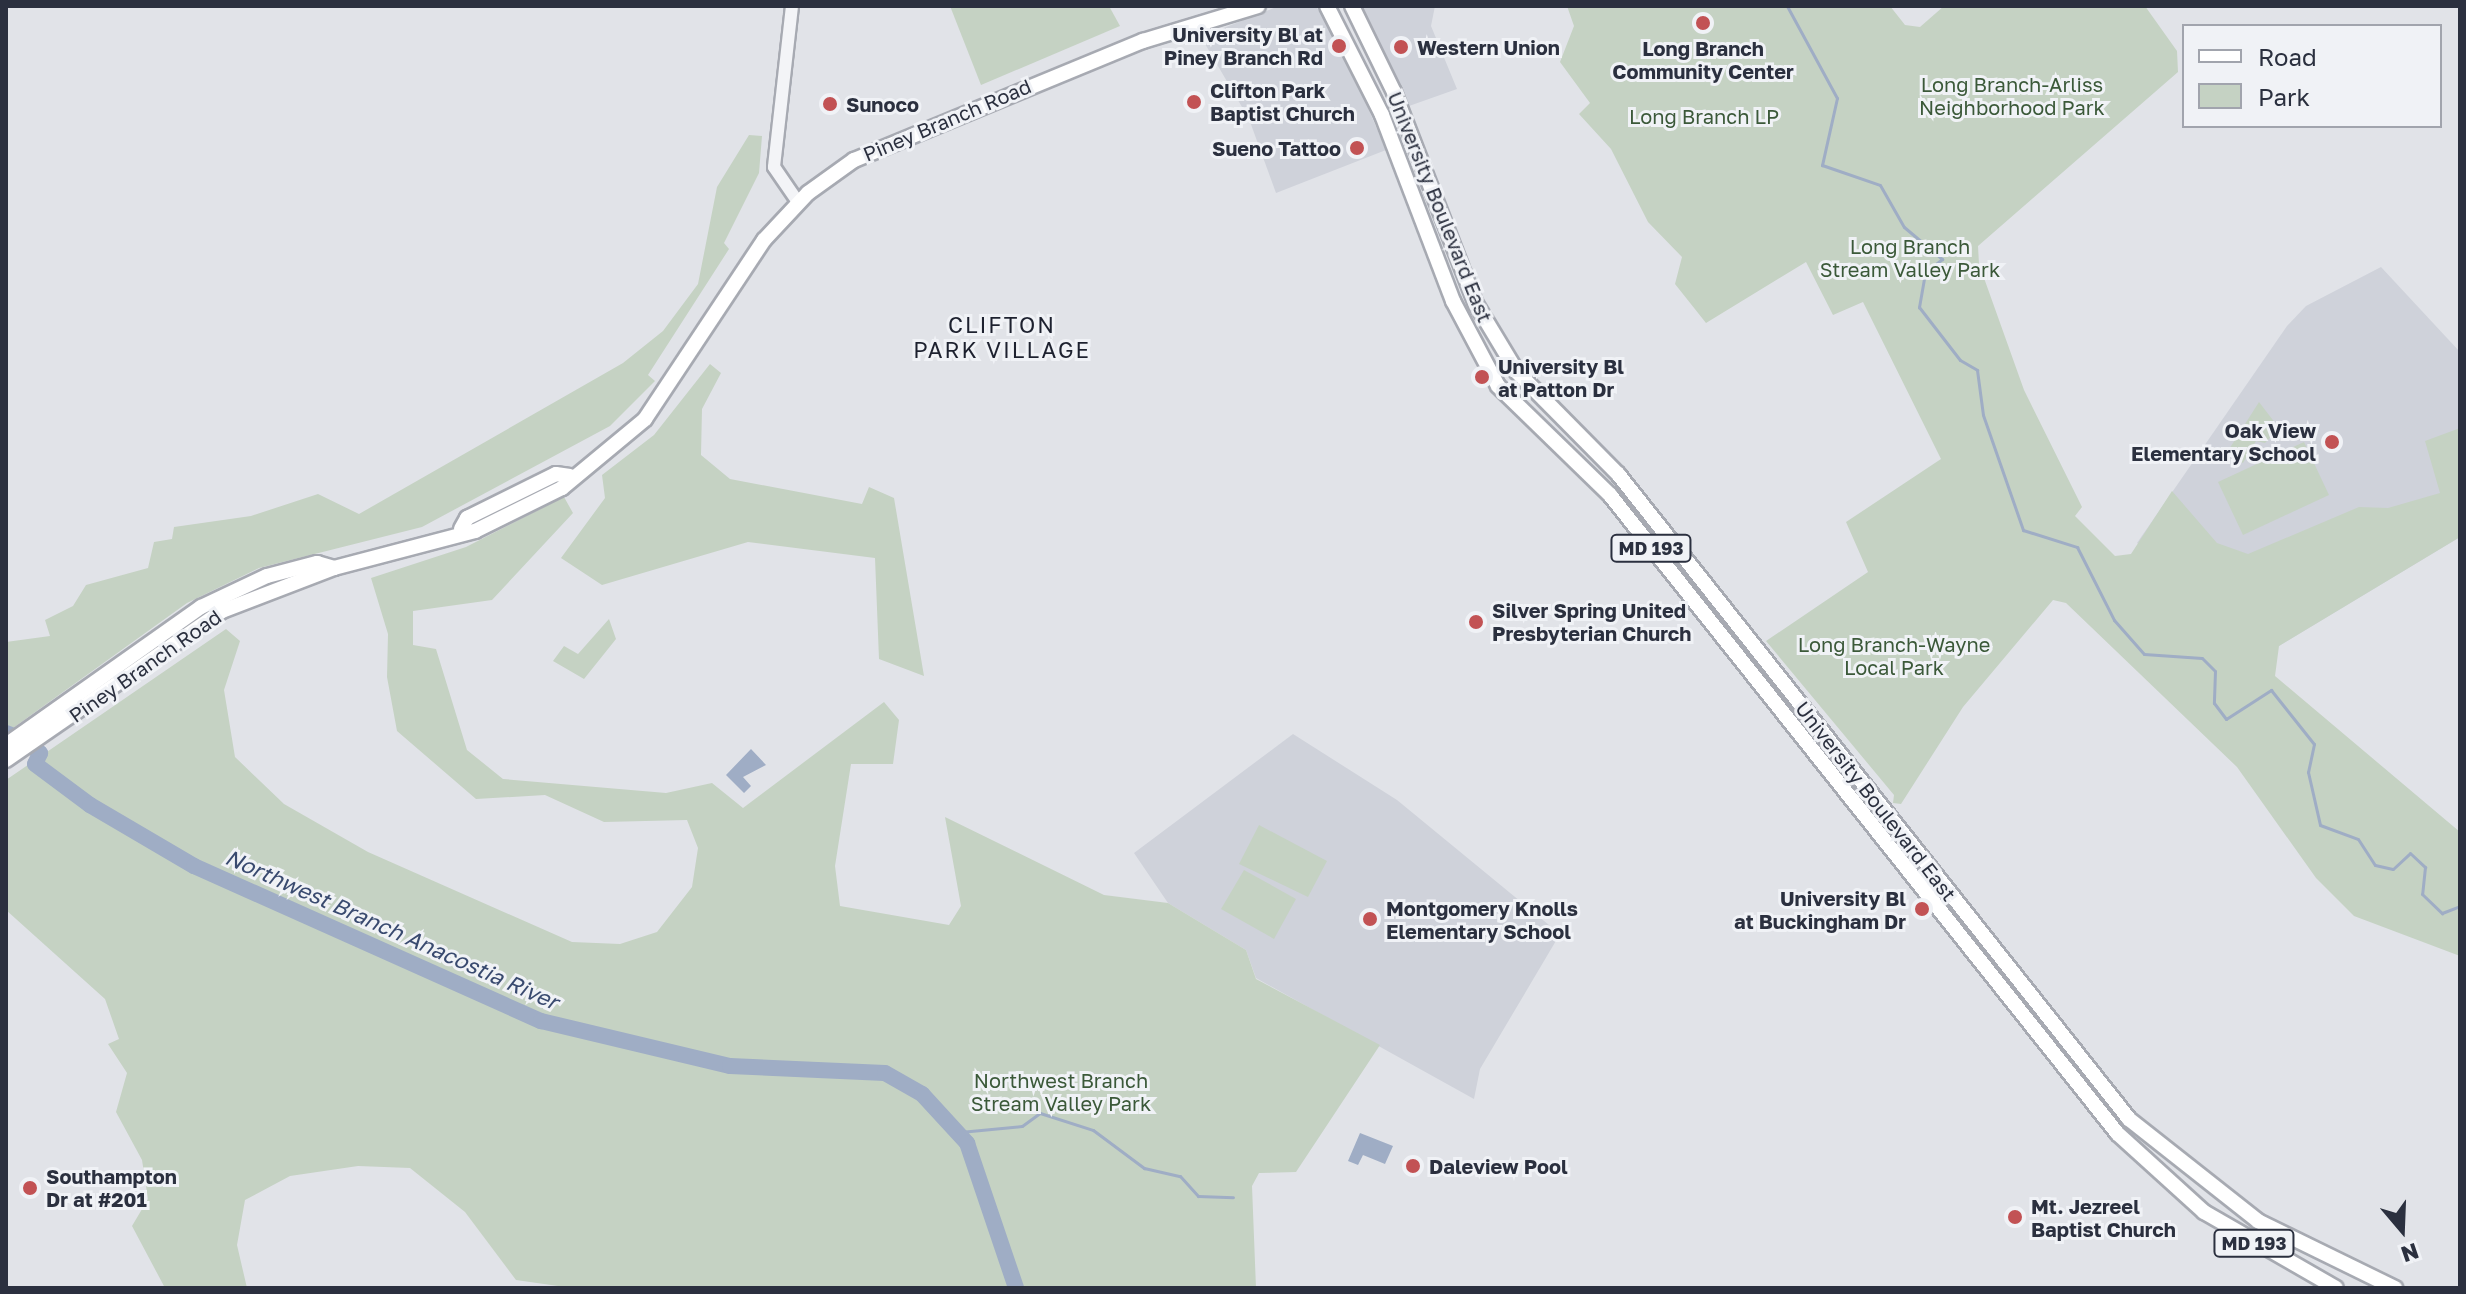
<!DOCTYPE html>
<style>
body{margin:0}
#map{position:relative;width:2466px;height:1294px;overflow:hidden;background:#e1e3e8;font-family:"Golos Text",sans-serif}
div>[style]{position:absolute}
.built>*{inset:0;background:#cfd2da}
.green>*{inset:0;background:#c5d2c3}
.water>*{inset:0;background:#9fadc5}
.stream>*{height:3px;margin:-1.5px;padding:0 1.5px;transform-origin:1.5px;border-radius:1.5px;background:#9fadc5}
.river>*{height:16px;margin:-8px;padding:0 8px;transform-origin:8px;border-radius:8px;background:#9fadc5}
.roads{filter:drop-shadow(2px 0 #a7aab2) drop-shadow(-2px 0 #a7aab2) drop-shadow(0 2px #a7aab2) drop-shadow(0 -2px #a7aab2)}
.minor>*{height:12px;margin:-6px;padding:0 6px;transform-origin:6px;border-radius:6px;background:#f3f4f7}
.major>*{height:14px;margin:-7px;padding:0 7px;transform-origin:7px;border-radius:7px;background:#fff}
.dots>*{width:22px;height:22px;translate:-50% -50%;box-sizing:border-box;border:4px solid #f0f2f6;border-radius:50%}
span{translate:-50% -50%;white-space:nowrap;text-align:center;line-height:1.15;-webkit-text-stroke:6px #f0f2f6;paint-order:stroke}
.shield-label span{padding:2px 6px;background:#f0f2f6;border:2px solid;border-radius:6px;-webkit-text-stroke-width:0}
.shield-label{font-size:18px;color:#2b303f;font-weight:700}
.poi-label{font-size:20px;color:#2b303f;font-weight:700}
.right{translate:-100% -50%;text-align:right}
.left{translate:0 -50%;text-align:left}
.park-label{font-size:20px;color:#3b5939}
.street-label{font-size:20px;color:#2b303f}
.neighbourhood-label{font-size:22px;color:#1d212f;letter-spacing:2px}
.water-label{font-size:22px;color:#394a6f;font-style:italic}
.frame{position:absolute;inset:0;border:8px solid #2b303f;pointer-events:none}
.legend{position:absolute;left:2182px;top:24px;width:260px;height:104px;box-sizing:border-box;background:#f0f2f6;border:2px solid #a1a4ad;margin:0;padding:10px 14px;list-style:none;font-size:24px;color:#2b303f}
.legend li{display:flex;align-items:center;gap:16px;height:40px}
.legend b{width:40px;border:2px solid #a1a4ad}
.north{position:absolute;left:2362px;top:1190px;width:80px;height:80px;-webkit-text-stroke:6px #f0f2f6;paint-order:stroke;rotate:161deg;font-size:22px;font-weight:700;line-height:32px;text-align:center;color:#2b303f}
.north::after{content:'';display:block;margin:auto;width:28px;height:36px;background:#2b303f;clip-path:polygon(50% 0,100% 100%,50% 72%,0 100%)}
</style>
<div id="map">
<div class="built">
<div style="clip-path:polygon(1279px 6px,1316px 6px,1341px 45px,1386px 150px,1276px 193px,1249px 119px,1201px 37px)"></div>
<div style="clip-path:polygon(1361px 6px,1435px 6px,1431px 26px,1457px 89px,1409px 106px)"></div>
<div style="clip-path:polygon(2381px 267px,2460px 352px,2460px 537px,2279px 646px,2137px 543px,2287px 326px,2306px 306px)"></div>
<div style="clip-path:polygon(1293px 734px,1397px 800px,1560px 934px,1480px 1069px,1474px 1099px,1256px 978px,1246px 950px,1168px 903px,1134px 853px)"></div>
</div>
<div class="green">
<div style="clip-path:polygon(950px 6px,1109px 6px,1120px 26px,981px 85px)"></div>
<div style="clip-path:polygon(1567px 6px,1890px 6px,1905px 25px,1920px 27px,1944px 6px,2145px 6px,2177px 51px,2178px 72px,1978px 246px,1979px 264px,2024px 390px,2082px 507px,2075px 516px,2115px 556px,2131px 554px,2172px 491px,2217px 543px,2248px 554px,2359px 507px,2388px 508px,2440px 493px,2425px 441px,2460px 428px,2460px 537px,2279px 646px,2275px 676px,2460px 832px,2460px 956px,2354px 916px,2316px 878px,2237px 767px,2066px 603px,2053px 600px,1963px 707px,1901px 804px,1893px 803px,1894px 795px,1766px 641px,1868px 572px,1846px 522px,1941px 459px,1863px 302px,1833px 315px,1806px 262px,1706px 323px,1675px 284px,1682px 257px,1648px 222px,1611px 149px,1579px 114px,1590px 103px,1560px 62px,1574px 26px)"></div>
<div style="clip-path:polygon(749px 135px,762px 136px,759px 173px,724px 243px,729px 249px,648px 375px,655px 381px,610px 426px,422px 527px,259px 568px,187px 603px,6px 733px,6px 642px,50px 636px,45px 620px,73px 606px,86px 585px,148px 568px,154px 542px,172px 539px,174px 527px,251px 516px,318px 494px,359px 514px,623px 363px,663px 331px,698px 284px,717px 187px)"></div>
<div style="clip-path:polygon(710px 364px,721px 373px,702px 409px,701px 455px,730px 479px,862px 504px,869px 487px,894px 498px,924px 676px,879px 659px,875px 558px,748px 542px,602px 585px,561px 558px,605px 498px,602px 475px,654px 435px)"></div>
<div style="clip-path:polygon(2259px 402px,2279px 428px,2265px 443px,2256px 441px,2243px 463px,2226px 454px)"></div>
<div style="clip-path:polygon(2304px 442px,2329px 495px,2243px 535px,2218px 482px)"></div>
<div style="clip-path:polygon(564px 497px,573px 513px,492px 600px,413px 611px,413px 645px,436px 649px,467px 750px,503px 779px,666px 793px,712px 783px,743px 808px,884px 702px,899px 720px,893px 764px,851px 764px,835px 866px,840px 906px,949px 925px,961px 906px,945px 817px,1104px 895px,1168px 903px,1246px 950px,1256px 979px,1380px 1045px,1296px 1172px,1259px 1173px,1252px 1186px,1256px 1288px,572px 1288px,516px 1280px,465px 1212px,410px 1168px,358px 1166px,290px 1176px,245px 1200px,237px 1245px,247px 1288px,165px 1288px,132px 1226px,148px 1199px,142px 1160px,116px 1112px,127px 1073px,108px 1044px,119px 1039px,105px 999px,6px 910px,6px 780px,226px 629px,240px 641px,224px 690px,235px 757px,284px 804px,368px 852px,572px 942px,620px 944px,657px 932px,692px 887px,698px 848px,687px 820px,604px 822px,545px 795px,476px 799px,397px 731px,387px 677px,388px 634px,371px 578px,466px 547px)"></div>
<div style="clip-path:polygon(609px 619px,616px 639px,584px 679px,553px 661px,564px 646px,578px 654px)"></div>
<div style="clip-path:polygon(1259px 825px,1327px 861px,1308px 897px,1239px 864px)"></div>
<div style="clip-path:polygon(1244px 870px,1296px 899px,1274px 939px,1221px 909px)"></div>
</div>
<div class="water">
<div style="clip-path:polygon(751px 749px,766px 765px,743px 777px,751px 786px,744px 793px,726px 775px)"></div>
<div style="clip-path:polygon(1360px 1133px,1393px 1146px,1385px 1164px,1363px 1155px,1358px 1165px,1348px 1161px)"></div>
</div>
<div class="stream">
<div style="left:1787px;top:6px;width:105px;rotate:61.5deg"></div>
<div style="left:1837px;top:98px;width:69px;rotate:102.6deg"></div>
<div style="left:1822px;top:165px;width:61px;rotate:19deg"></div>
<div style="left:1880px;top:185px;width:48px;rotate:60.3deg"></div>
<div style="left:1904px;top:227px;width:50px;rotate:40.1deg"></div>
<div style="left:1942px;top:259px;width:22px;rotate:141deg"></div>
<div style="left:1925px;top:273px;width:35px;rotate:100deg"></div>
<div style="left:1919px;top:307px;width:67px;rotate:52.3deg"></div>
<div style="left:1960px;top:360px;width:20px;rotate:30deg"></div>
<div style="left:1977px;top:370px;width:45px;rotate:82.4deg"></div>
<div style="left:1983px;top:415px;width:122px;rotate:70.8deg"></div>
<div style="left:2023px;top:530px;width:57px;rotate:17.5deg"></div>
<div style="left:2077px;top:547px;width:82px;rotate:63.1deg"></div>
<div style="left:2114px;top:620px;width:45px;rotate:48.6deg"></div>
<div style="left:2144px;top:654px;width:58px;rotate:3.9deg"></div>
<div style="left:2202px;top:658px;width:18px;rotate:45deg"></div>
<div style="left:2215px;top:671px;width:32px;rotate:92deg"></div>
<div style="left:2214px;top:703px;width:20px;rotate:53deg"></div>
<div style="left:2226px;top:719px;width:54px;rotate:-32.8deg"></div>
<div style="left:2271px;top:690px;width:69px;rotate:51.5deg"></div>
<div style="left:2314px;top:744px;width:29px;rotate:102deg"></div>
<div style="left:2308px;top:772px;width:54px;rotate:77.2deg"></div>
<div style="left:2320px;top:825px;width:40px;rotate:20.2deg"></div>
<div style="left:2358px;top:839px;width:31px;rotate:57deg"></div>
<div style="left:2375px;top:865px;width:18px;rotate:13deg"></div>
<div style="left:2393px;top:869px;width:23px;rotate:-43deg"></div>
<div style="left:2410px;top:853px;width:21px;rotate:43deg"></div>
<div style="left:2425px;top:867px;width:27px;rotate:96deg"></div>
<div style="left:2422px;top:894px;width:28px;rotate:44deg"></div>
<div style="left:2442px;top:913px;width:19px;rotate:-21deg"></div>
<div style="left:960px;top:1132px;width:62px;rotate:-5.5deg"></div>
<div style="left:1022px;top:1126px;width:22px;rotate:-36deg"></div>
<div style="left:1040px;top:1113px;width:56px;rotate:17.8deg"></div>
<div style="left:1093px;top:1130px;width:64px;rotate:36.7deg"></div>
<div style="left:1144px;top:1168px;width:37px;rotate:13deg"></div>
<div style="left:1180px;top:1176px;width:27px;rotate:48deg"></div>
<div style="left:1198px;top:1196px;width:35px;rotate:2deg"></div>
</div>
<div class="river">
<div style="left:6px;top:733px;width:22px;rotate:21deg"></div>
<div style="left:27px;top:741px;width:18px;rotate:43deg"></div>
<div style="left:40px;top:753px;width:12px;rotate:114deg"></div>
<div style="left:35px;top:764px;width:69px;rotate:36.7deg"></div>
<div style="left:90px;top:805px;width:121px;rotate:30.4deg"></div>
<div style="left:194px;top:866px;width:380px;rotate:24.1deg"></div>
<div style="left:541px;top:1021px;width:194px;rotate:13.4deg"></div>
<div style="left:730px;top:1066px;width:155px;rotate:2.6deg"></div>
<div style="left:885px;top:1073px;width:43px;rotate:29.6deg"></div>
<div style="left:922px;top:1094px;width:67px;rotate:47.4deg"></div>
<div style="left:967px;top:1143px;width:153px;rotate:71.3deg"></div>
</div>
<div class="roads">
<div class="minor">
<div style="left:792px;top:6px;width:162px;rotate:96.4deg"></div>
<div style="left:774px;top:167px;width:42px;rotate:55.6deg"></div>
</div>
<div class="major">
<div style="left:1327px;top:6px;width:122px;rotate:63.2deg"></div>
<div style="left:1382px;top:115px;width:199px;rotate:69.1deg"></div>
<div style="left:1453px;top:301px;width:96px;rotate:62.1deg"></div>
<div style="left:1498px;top:386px;width:156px;rotate:44.2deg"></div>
<div style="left:1610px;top:495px;width:816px;rotate:51.52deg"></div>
<div style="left:2118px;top:1134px;width:116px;rotate:42.2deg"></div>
<div style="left:2204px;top:1212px;width:152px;rotate:29.9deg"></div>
<div style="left:1352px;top:6px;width:96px;rotate:64deg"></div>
<div style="left:1394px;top:92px;width:227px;rotate:68.9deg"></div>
<div style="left:1476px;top:304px;width:79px;rotate:58.9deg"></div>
<div style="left:1517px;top:372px;width:144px;rotate:45.3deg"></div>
<div style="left:1618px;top:474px;width:823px;rotate:51.61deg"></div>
<div style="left:2129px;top:1119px;width:164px;rotate:38.3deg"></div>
<div style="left:2258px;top:1221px;width:153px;rotate:26.1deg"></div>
<div style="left:461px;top:529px;width:13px;rotate:-61deg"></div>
<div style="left:467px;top:518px;width:99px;rotate:-26.3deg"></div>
<div style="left:556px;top:474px;width:14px;rotate:8deg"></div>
<div style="left:6px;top:745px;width:239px;rotate:-35.3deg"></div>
<div style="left:201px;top:607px;width:73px;rotate:-25.2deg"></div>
<div style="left:267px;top:576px;width:52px;rotate:-14.6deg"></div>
<div style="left:317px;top:563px;width:18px;rotate:16deg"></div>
<div style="left:6px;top:760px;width:262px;rotate:-34.6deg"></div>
<div style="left:222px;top:611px;width:120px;rotate:-21deg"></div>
<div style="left:334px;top:568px;width:146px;rotate:-14.7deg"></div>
<div style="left:475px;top:531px;width:97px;rotate:-26.3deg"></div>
<div style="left:562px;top:488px;width:108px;rotate:-39.7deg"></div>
<div style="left:645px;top:419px;width:215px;rotate:-56.4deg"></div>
<div style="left:764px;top:240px;width:64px;rotate:-46.9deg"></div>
<div style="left:808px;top:193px;width:57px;rotate:-35.7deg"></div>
<div style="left:854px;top:160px;width:313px;rotate:-22.4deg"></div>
<div style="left:1143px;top:41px;width:120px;rotate:-16.9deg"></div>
</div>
</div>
<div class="dots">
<div style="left:1703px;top:23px;background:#c25254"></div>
<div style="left:1339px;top:46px;background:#c25254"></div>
<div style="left:1401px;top:47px;background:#c25254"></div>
<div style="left:1194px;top:102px;background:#c25254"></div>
<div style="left:830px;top:104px;background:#c25254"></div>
<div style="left:1357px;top:148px;background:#c25254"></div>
<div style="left:1482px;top:377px;background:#c25254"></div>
<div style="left:2332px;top:442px;background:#c25254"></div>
<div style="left:1476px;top:622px;background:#c25254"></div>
<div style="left:1922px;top:909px;background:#c25254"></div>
<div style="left:1370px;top:919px;background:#c25254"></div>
<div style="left:1413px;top:1166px;background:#c25254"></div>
<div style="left:30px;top:1188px;background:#c25254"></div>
<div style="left:2015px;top:1217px;background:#c25254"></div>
</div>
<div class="shield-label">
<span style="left:1651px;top:548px">MD 193</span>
<span style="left:2254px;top:1243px">MD 193</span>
</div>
<div class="poi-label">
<span class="right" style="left:1323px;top:46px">University Bl at<br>Piney Branch Rd</span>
<span class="left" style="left:1417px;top:47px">Western Union</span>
<span style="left:1703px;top:60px">Long Branch<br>Community Center</span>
<span class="left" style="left:1210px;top:102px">Clifton Park<br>Baptist Church</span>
<span class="left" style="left:846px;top:104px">Sunoco</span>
<span class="right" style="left:1341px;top:148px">Sueno Tattoo</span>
<span class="left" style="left:1498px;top:378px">University Bl<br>at Patton Dr</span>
<span class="right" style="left:2316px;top:442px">Oak View<br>Elementary School</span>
<span class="left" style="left:1492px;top:622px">Silver Spring United<br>Presbyterian Church</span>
<span class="right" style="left:1906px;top:910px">University Bl<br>at Buckingham Dr</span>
<span class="left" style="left:1386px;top:920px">Montgomery Knolls<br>Elementary School</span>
<span class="left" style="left:1429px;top:1166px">Daleview Pool</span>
<span class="left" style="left:46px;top:1188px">Southampton<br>Dr at #201</span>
<span class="left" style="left:2031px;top:1218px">Mt. Jezreel<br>Baptist Church</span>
</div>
<div class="park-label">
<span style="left:2012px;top:96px">Long Branch-Arliss<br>Neighborhood Park</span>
<span style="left:1704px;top:116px">Long Branch LP</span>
<span style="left:1910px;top:258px">Long Branch<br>Stream Valley Park</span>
<span style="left:1894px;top:656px">Long Branch-Wayne<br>Local Park</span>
<span style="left:1061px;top:1092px">Northwest Branch<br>Stream Valley Park</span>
</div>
<div class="street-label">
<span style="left:947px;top:120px;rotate:-23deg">Piney Branch Road</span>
<span style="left:1440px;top:207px;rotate:68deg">University Boulevard East</span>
<span style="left:145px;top:666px;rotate:-35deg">Piney Branch Road</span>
<span style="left:1876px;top:801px;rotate:52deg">University Boulevard East</span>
</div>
<div class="neighbourhood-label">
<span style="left:1002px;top:337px">CLIFTON<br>PARK VILLAGE</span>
</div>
<div class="water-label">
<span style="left:392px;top:929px;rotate:24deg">Northwest Branch Anacostia River</span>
</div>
<div class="frame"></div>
<ul class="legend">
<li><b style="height:10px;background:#fff"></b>Road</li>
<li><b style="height:22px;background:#c5d2c3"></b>Park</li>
</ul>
<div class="north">N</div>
</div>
